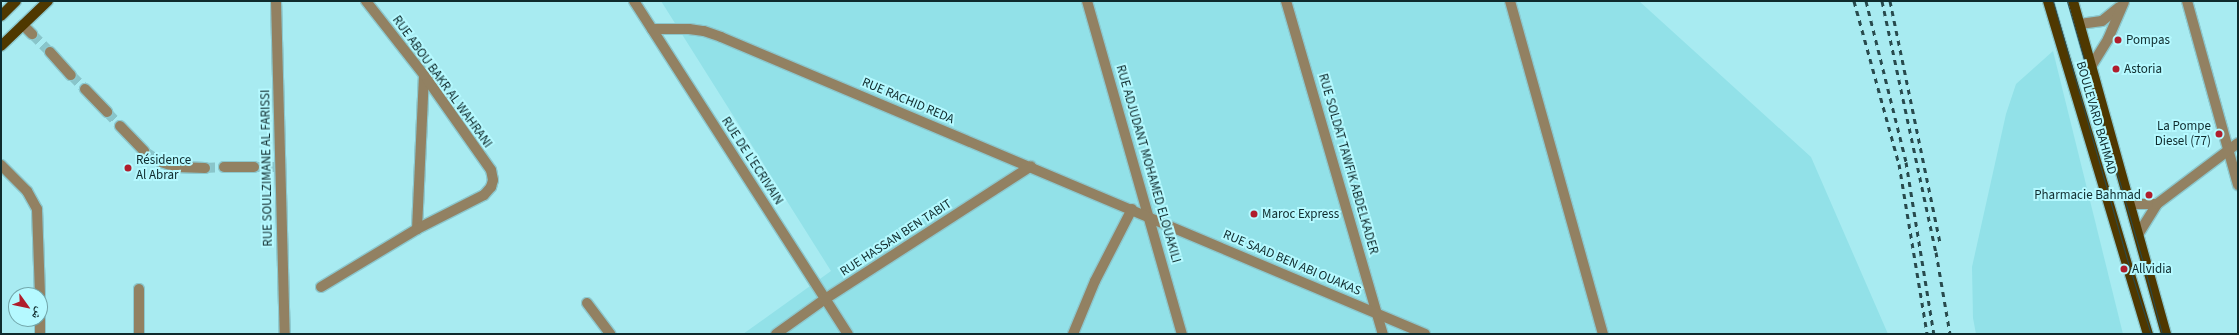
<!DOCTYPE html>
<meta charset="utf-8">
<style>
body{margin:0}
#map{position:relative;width:2239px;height:335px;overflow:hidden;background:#a8ebf1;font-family:"Source Sans 3","Noto Naskh Arabic",sans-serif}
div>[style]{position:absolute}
.built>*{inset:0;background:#92e1e8}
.minor-tunnel>*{height:10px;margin-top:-5px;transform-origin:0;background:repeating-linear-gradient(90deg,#89c5ca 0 10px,transparent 0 15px)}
.roads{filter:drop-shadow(1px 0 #8cc8ce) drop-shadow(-1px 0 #8cc8ce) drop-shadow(0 1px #8cc8ce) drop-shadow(0 -1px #8cc8ce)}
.minor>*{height:10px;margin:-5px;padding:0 5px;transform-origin:5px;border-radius:5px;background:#928162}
.major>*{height:10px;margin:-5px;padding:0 5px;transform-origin:5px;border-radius:5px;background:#4f3800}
.tram>*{height:1px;margin:-0.5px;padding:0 0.5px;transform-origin:0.5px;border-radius:0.5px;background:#284a4d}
.rail>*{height:3px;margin-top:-1.5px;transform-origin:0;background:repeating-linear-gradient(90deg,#284a4d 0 5px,transparent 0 10px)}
.dots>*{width:11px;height:11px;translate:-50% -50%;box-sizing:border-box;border:2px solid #b5f9ff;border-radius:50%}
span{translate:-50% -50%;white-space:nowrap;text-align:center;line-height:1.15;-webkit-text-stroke:4px #b5f9ff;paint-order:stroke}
.poi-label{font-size:13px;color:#0f2b2d}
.left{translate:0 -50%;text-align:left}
.right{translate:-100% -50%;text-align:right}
.street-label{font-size:13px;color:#0f2b2d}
.frame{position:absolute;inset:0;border:2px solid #0f2b2d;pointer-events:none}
.north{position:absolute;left:8px;top:287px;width:40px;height:40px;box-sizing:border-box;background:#b5f9ff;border:1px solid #73a7ab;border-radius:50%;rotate:123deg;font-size:11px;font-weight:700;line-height:16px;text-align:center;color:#0f2b2d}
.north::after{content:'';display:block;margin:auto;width:14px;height:18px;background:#b01d2c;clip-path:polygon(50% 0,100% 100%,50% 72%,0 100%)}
</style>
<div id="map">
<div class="built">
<div style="clip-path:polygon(661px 1px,1639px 1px,1811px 157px,1888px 334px,743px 334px,831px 271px)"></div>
<div style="clip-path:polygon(2053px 51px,2123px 334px,1976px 334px,1973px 318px,1972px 267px,2006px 114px,2016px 84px)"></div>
</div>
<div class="minor-tunnel">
<div style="left:32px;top:34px;width:25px;rotate:45deg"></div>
<div style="left:71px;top:75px;width:20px;rotate:45deg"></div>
<div style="left:107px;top:112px;width:19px;rotate:47deg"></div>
<div style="left:144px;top:151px;width:20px;rotate:33deg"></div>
<div style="left:254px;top:167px;width:22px"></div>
<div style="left:205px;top:168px;width:19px;rotate:-3deg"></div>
</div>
<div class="roads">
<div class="minor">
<div style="left:276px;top:1px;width:333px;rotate:88.5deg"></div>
<div style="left:634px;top:1px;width:396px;rotate:57.3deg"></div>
<div style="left:1087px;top:1px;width:346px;rotate:74.1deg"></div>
<div style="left:1286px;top:1px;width:347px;rotate:73.8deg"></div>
<div style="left:1510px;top:1px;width:346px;rotate:74.4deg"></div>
<div style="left:2187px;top:1px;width:191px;rotate:74.5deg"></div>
<div style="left:2080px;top:24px;width:22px;rotate:-8deg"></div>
<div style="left:2102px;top:21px;width:22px;rotate:-39deg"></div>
<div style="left:23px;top:25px;width:13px;rotate:45deg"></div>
<div style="left:652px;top:29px;width:37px"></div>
<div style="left:689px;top:29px;width:15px;rotate:8deg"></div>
<div style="left:704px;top:31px;width:18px;rotate:19deg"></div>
<div style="left:721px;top:37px;width:764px;rotate:22.87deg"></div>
<div style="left:50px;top:52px;width:31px;rotate:48deg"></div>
<div style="left:2092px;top:65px;width:31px;rotate:-58deg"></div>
<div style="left:2108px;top:39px;width:40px;rotate:-66.6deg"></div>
<div style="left:85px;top:89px;width:32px;rotate:46deg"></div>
<div style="left:120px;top:126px;width:35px;rotate:46deg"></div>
<div style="left:161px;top:162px;width:16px;rotate:18deg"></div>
<div style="left:176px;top:167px;width:29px;rotate:2deg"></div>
<div style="left:1px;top:165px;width:37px;rotate:45deg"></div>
<div style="left:27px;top:191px;width:21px;rotate:61deg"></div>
<div style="left:37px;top:209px;width:86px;rotate:88deg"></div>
<div style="left:224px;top:167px;width:30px"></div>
<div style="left:2131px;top:204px;width:26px"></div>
<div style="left:417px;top:229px;width:154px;rotate:-87.4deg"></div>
<div style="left:2139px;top:233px;width:34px;rotate:-58deg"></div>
<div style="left:2157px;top:204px;width:101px;rotate:-37deg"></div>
<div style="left:321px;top:287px;width:112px;rotate:-31.1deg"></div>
<div style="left:417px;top:229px;width:75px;rotate:-26.9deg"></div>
<div style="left:484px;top:195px;width:11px;rotate:-49deg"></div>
<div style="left:491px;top:187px;width:7px;rotate:-74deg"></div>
<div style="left:493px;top:180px;width:10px;rotate:-101deg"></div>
<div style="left:491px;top:170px;width:116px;rotate:-125.2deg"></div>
<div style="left:424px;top:75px;width:94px;rotate:-128.1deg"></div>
<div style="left:587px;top:303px;width:39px;rotate:53deg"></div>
<div style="left:40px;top:319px;width:15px;rotate:90deg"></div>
<div style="left:139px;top:334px;width:45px;rotate:-90deg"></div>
<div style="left:776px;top:334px;width:60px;rotate:-35.5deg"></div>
<div style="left:825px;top:299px;width:245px;rotate:-32.8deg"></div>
<div style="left:1073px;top:334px;width:57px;rotate:-67.5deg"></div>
<div style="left:1095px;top:281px;width:81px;rotate:-62.8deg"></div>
</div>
<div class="major">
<div style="left:2048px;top:1px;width:348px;rotate:73.3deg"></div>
<div style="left:2073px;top:1px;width:346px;rotate:74.4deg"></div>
<div style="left:1px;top:16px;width:21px;rotate:-45deg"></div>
<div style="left:1px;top:46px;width:65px;rotate:-43.8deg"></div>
</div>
</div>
<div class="tram">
<div style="left:2053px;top:1px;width:276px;rotate:74deg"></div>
<div style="left:2129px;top:266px;width:71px;rotate:72.1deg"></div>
<div style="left:2067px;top:1px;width:276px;rotate:73.8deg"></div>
<div style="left:2144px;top:266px;width:70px;rotate:75.2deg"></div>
</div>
<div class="rail">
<div style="left:1854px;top:1px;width:169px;rotate:74.6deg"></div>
<div style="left:1899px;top:164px;width:172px;rotate:80.6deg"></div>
<div style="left:1866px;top:1px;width:166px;rotate:76deg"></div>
<div style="left:1906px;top:162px;width:174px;rotate:80.8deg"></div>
<div style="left:1882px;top:1px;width:257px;rotate:77.9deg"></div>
<div style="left:1936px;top:252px;width:83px;rotate:80.3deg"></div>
<div style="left:1890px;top:1px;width:247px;rotate:78.3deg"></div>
</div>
<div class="dots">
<div style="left:2118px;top:40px;background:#b01d2c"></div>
<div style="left:2116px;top:69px;background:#b01d2c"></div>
<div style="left:2219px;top:134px;background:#b01d2c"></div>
<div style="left:128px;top:168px;background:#b01d2c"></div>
<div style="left:2149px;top:195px;background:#b01d2c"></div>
<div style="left:1254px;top:214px;background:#b01d2c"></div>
<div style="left:2124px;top:269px;background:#b01d2c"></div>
</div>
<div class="poi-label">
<span class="left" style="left:2126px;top:40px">Pompas</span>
<span class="left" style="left:2124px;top:69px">Astoria</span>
<span class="right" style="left:2211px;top:134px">La Pompe<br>Diesel (77)</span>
<span class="left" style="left:136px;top:168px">Résidence<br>Al Abrar</span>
<span class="right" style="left:2141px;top:195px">Pharmacie Bahmad</span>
<span class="left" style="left:1262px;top:214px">Maroc Express</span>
<span class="left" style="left:2132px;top:269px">Allvidia</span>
</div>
<div class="street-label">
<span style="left:442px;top:82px;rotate:54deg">RUE ABOU BAKR AL WAHRANI</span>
<span style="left:908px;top:101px;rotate:23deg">RUE RACHID REDA</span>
<span style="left:2096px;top:118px;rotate:74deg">BOULEVARD BAHMAD</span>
<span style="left:752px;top:161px;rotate:57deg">RUE DE L'ECRIVAIN</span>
<span style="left:1148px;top:164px;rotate:74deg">RUE ADJUDANT MOHAMED ELOUAKILI</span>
<span style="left:1348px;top:164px;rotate:74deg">RUE SOLDAT TAWFIK ABDELKADER</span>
<span style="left:267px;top:168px;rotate:-91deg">RUE SOULZIMANE AL FARISSI</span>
<span style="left:896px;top:238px;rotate:-33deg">RUE HASSAN BEN TABIT</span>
<span style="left:1292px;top:263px;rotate:23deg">RUE SAAD BEN ABI OUAKAS</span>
</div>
<div class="frame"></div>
<div class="north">ش</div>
</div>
